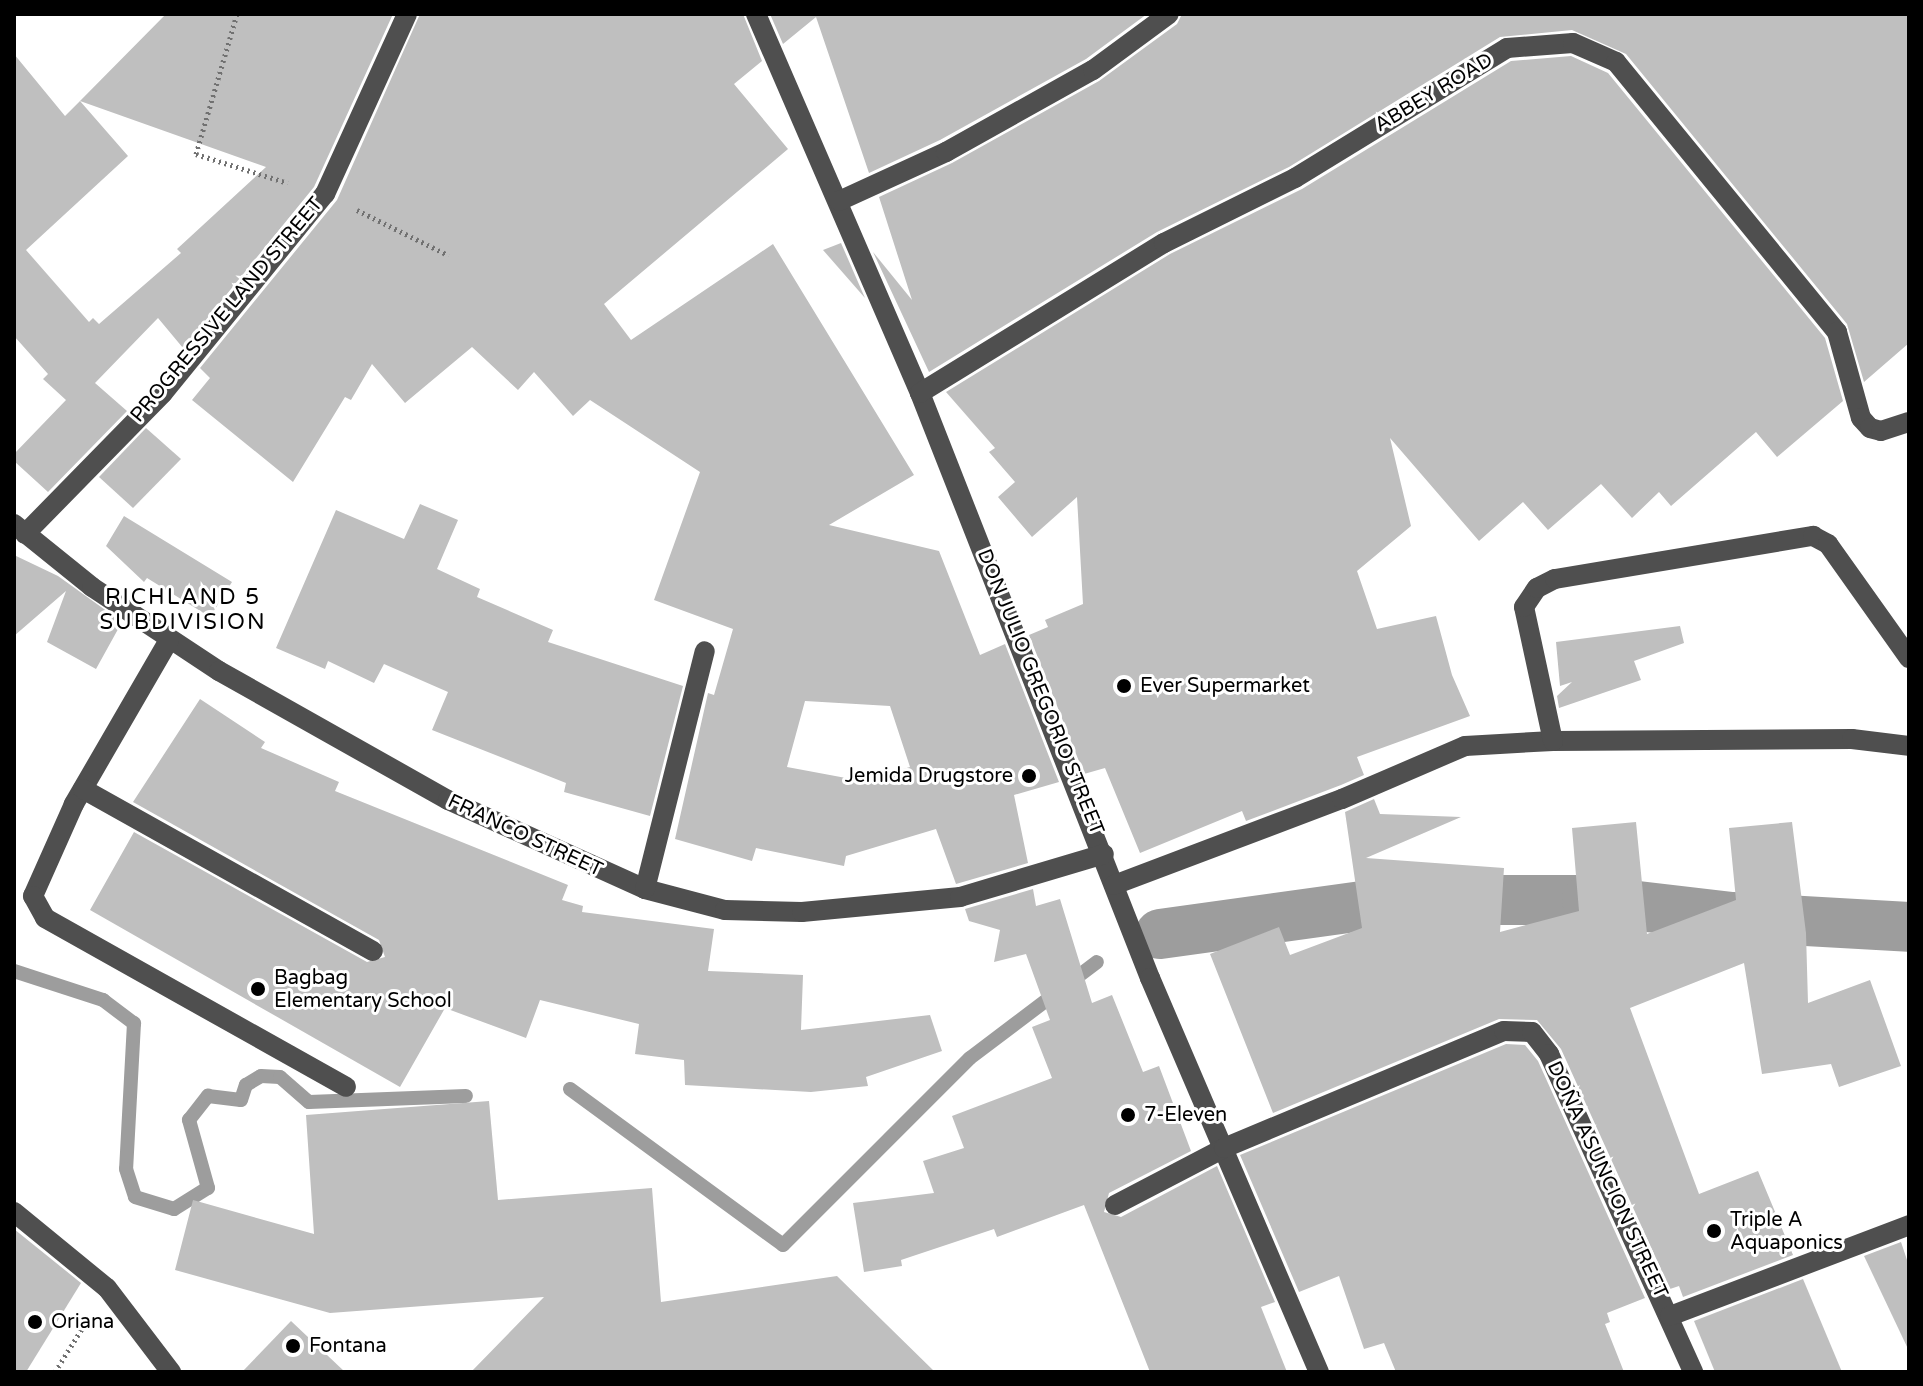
<!DOCTYPE html>
<meta charset="utf-8">
<style>
body{margin:0}
#map{position:relative;width:1923px;height:1386px;overflow:hidden;background:#fff;font-family:"Varela Round",sans-serif}
div>[style]{position:absolute}
.stream>*{height:14px;margin:-7px;padding:0 7px;transform-origin:7px;border-radius:7px;background:#9d9d9d}
.canal>*{height:50px;margin:-25px;padding:0 25px;transform-origin:25px;border-radius:25px;background:#9d9d9d}
.building>*{inset:0;background:#bfbfbf}
.path>*{height:5px;margin-top:-2.5px;transform-origin:0;background:repeating-linear-gradient(90deg,#717171 0 2px,transparent 0 6px)}
.minor>*{height:20px;margin:-10px;padding:0 10px;transform-origin:10px;border-radius:10px;background:#4f4f4f}
.dots>*{width:22px;height:22px;translate:-50% -50%;box-sizing:border-box;border:4px solid #fff;border-radius:50%}
span{translate:-50% -50%;white-space:nowrap;text-align:center;line-height:1.15;-webkit-text-stroke:6px #fff;paint-order:stroke}
.street-label{font-size:20px;color:#000}
.poi-label{font-size:20px;color:#000}
.left{translate:0 -50%;text-align:left}
.right{translate:-100% -50%;text-align:right}
.neighbourhood-label{font-size:22px;color:#000;letter-spacing:2px}
.frame{position:absolute;inset:0;border:16px solid #000;pointer-events:none}
</style>
<div id="map">
<div class="stream">
<div style="left:14px;top:971px;width:94px;rotate:18deg"></div>
<div style="left:103px;top:1000px;width:39px;rotate:37deg"></div>
<div style="left:134px;top:1023px;width:146px;rotate:93.1deg"></div>
<div style="left:126px;top:1169px;width:29px;rotate:72deg"></div>
<div style="left:135px;top:1197px;width:41px;rotate:17.1deg"></div>
<div style="left:174px;top:1209px;width:40px;rotate:-32deg"></div>
<div style="left:208px;top:1188px;width:71px;rotate:-105.6deg"></div>
<div style="left:189px;top:1120px;width:31px;rotate:-52deg"></div>
<div style="left:208px;top:1096px;width:33px;rotate:7deg"></div>
<div style="left:241px;top:1100px;width:16px;rotate:-72deg"></div>
<div style="left:246px;top:1085px;width:17px;rotate:-31deg"></div>
<div style="left:261px;top:1076px;width:19px;rotate:3deg"></div>
<div style="left:280px;top:1077px;width:38px;rotate:41deg"></div>
<div style="left:309px;top:1102px;width:157px;rotate:-2.2deg"></div>
<div style="left:570px;top:1089px;width:264px;rotate:36.2deg"></div>
<div style="left:783px;top:1245px;width:264px;rotate:-45deg"></div>
<div style="left:970px;top:1058px;width:159px;rotate:-37.1deg"></div>
</div>
<div class="canal">
<div style="left:1160px;top:934px;width:246px;rotate:-7.9deg"></div>
<div style="left:1404px;top:900px;width:183px"></div>
<div style="left:1587px;top:900px;width:146px;rotate:6.7deg"></div>
<div style="left:1732px;top:917px;width:177px;rotate:3.2deg"></div>
</div>
<div class="building">
<div style="clip-path:polygon(166px 14px,393px 14px,314px 187px,183px 348px,158px 318px,95px 383px,127px 411px,48px 492px,14px 461px,14px 454px,66px 400px,43px 379px,48px 374px,14px 336px,14px 54px,65px 116px,80px 101px,128px 156px,26px 250px,89px 322px,93px 318px,99px 324px,181px 253px,177px 249px,266px 167px,80px 101px)"></div>
<div style="clip-path:polygon(evenodd,420px 14px,743px 14px,762px 61px,734px 84px,788px 149px,604px 304px,631px 340px,773px 244px,914px 475px,829px 525px,939px 551px,980px 655px,1005px 644px,1059px 782px,1014px 795px,1028px 863px,956px 884px,936px 829px,846px 856px,844px 866px,756px 848px,752px 861px,675px 839px,708px 693px,714px 695px,733px 629px,654px 600px,700px 472px,590px 400px,573px 416px,534px 372px,518px 390px,472px 347px,405px 403px,372px 364px,351px 400px,345px 397px,293px 482px,192px 400px,210px 378px,200px 368px,337px 200px,420px 14px,805px 701px,890px 706px,910px 767px,862px 781px,787px 767px,805px 701px)"></div>
<div style="clip-path:polygon(770px 14px,1147px 14px,1086px 59px,940px 140px,869px 173px,816px 17px,783px 44px)"></div>
<div style="clip-path:polygon(1182px 14px,1909px 14px,1909px 343px,1864px 382px,1847px 324px,1626px 54px,1572px 30px,1500px 37px,1289px 167px,1157px 232px,929px 372px,873px 252px,912px 300px,879px 197px,952px 163px,1099px 81px,1177px 24px)"></div>
<div style="clip-path:polygon(1571px 56px,1608px 73px,1825px 338px,1843px 401px,1777px 457px,1756px 432px,1671px 506px,1659px 492px,1632px 518px,1601px 484px,1548px 530px,1523px 502px,1479px 541px,1390px 438px,1411px 526px,1357px 571px,1377px 629px,1436px 616px,1452px 675px,1470px 716px,1357px 757px,1364px 775px,1341px 785px,1246px 821px,1242px 811px,1140px 853px,1105px 768px,1084px 774px,1029px 635px,1048px 627px,1045px 620px,1083px 604px,1077px 497px,1032px 537px,998px 497px,1015px 482px,989px 452px,995px 448px,946px 392px,1170px 254px,1302px 189px,1511px 61px)"></div>
<div style="clip-path:polygon(841px 243px,865px 298px,823px 250px)"></div>
<div style="clip-path:polygon(146px 428px,181px 459px,133px 508px,99px 477px)"></div>
<div style="clip-path:polygon(420px 504px,458px 520px,437px 569px,480px 589px,477px 597px,553px 630px,548px 642px,683px 686px,650px 816px,564px 792px,566px 783px,432px 730px,448px 692px,384px 664px,374px 683px,328px 661px,325px 669px,276px 648px,336px 510px,404px 539px)"></div>
<div style="clip-path:polygon(124px 516px,232px 582px,210px 617px,147px 578px,144px 582px,106px 546px)"></div>
<div style="clip-path:polygon(14px 555px,58px 576px,122px 622px,96px 669px,47px 642px,66px 591px,14px 636px)"></div>
<div style="clip-path:polygon(1680px 626px,1684px 643px,1634px 661px,1641px 680px,1559px 708px,1557px 696px,1572px 682px,1560px 686px,1556px 642px)"></div>
<div style="clip-path:polygon(200px 699px,265px 742px,261px 748px,339px 782px,335px 791px,568px 885px,562px 900px,583px 906px,582px 912px,714px 929px,708px 971px,803px 975px,801px 1030px,930px 1015px,942px 1051px,866px 1077px,868px 1086px,811px 1092px,685px 1085px,684px 1060px,635px 1054px,639px 1024px,540px 1000px,526px 1038px,445px 1008px,400px 1087px,90px 910px,134px 832px,367px 962px,385px 957px,379px 940px,133px 802px)"></div>
<div style="clip-path:polygon(1374px 799px,1380px 814px,1461px 817px,1366px 858px,1504px 868px,1500px 932px,1579px 911px,1572px 828px,1636px 822px,1647px 934px,1736px 900px,1729px 828px,1792px 822px,1806px 933px,1808px 1003px,1870px 980px,1901px 1066px,1839px 1087px,1831px 1064px,1762px 1074px,1744px 963px,1630px 1008px,1699px 1194px,1758px 1171px,1793px 1255px,1683px 1297px,1679px 1286px,1670px 1289px,1561px 1049px,1537px 1020px,1499px 1019px,1273px 1113px,1210px 954px,1279px 927px,1290px 955px,1362px 928px,1345px 812px)"></div>
<div style="clip-path:polygon(1033px 889px,1036px 906px,1060px 899px,1092px 1003px,1112px 995px,1143px 1072px,1159px 1066px,1191px 1151px,1109px 1193px,1104px 1212px,1121px 1217px,1217px 1166px,1275px 1302px,1261px 1307px,1287px 1372px,1150px 1372px,1084px 1205px,997px 1237px,994px 1229px,901px 1260px,902px 1266px,864px 1272px,853px 1203px,934px 1193px,923px 1161px,964px 1148px,952px 1116px,1052px 1078px,1032px 1027px,1050px 1020px,1026px 954px,994px 962px,1000px 930px,969px 921px,965px 909px)"></div>
<div style="clip-path:polygon(1506px 1044px,1525px 1045px,1538px 1061px,1645px 1298px,1607px 1313px,1610px 1322px,1605px 1324px,1624px 1372px,1396px 1372px,1384px 1343px,1364px 1349px,1339px 1276px,1299px 1292px,1240px 1155px)"></div>
<div style="clip-path:polygon(489px 1101px,498px 1200px,652px 1188px,661px 1302px,837px 1276px,935px 1372px,471px 1372px,544px 1297px,330px 1313px,175px 1270px,193px 1200px,314px 1234px,306px 1115px)"></div>
<div style="clip-path:polygon(14px 1229px,81px 1283px,26px 1372px,14px 1372px)"></div>
<div style="clip-path:polygon(1901px 1242px,1909px 1266px,1909px 1351px,1864px 1256px)"></div>
<div style="clip-path:polygon(1803px 1279px,1842px 1372px,1715px 1372px,1694px 1321px)"></div>
<div style="clip-path:polygon(291px 1321px,345px 1372px,242px 1372px)"></div>
</div>
<div class="path">
<div style="left:237px;top:14px;width:146px;rotate:106.3deg"></div>
<div style="left:196px;top:154px;width:96px;rotate:17.5deg"></div>
<div style="left:357px;top:210px;width:102px;rotate:26.3deg"></div>
<div style="left:55px;top:1372px;width:62px;rotate:-58.1deg"></div>
</div>
<div class="minor">
<div style="left:756px;top:14px;width:413px;rotate:66.6deg"></div>
<div style="left:920px;top:393px;width:629px;rotate:68.54deg"></div>
<div style="left:1150px;top:978px;width:429px;rotate:66.8deg"></div>
<div style="left:839px;top:201px;width:118px;rotate:-24.6deg"></div>
<div style="left:946px;top:152px;width:168px;rotate:-29.2deg"></div>
<div style="left:1093px;top:70px;width:94px;rotate:-36.4deg"></div>
<div style="left:920px;top:393px;width:286px;rotate:-31.6deg"></div>
<div style="left:1164px;top:243px;width:146px;rotate:-26.4deg"></div>
<div style="left:1295px;top:178px;width:249px;rotate:-31.5deg"></div>
<div style="left:1507px;top:48px;width:66px;rotate:-4.3deg"></div>
<div style="left:1573px;top:43px;width:47px;rotate:23.8deg"></div>
<div style="left:1616px;top:62px;width:349px;rotate:50.7deg"></div>
<div style="left:1837px;top:332px;width:89px;rotate:74.4deg"></div>
<div style="left:1861px;top:418px;width:13px;rotate:48deg"></div>
<div style="left:1870px;top:428px;width:11px;rotate:15deg"></div>
<div style="left:1881px;top:431px;width:29px;rotate:-18deg"></div>
<div style="left:14px;top:524px;width:100px;rotate:38.9deg"></div>
<div style="left:92px;top:587px;width:152px;rotate:33.5deg"></div>
<div style="left:219px;top:671px;width:263px;rotate:29.4deg"></div>
<div style="left:448px;top:800px;width:216px;rotate:24.3deg"></div>
<div style="left:645px;top:889px;width:83px;rotate:14.7deg"></div>
<div style="left:725px;top:910px;width:77px;rotate:1.5deg"></div>
<div style="left:802px;top:912px;width:159px;rotate:-5.4deg"></div>
<div style="left:960px;top:897px;width:150px;rotate:-16.6deg"></div>
<div style="left:25px;top:534px;width:197px;rotate:-45.6deg"></div>
<div style="left:163px;top:393px;width:257px;rotate:-50.9deg"></div>
<div style="left:325px;top:194px;width:198px;rotate:-65.5deg"></div>
<div style="left:169px;top:640px;width:190px;rotate:120.1deg"></div>
<div style="left:74px;top:804px;width:101px;rotate:114deg"></div>
<div style="left:33px;top:896px;width:25px;rotate:61deg"></div>
<div style="left:45px;top:918px;width:345px;rotate:29.3deg"></div>
<div style="left:1553px;top:741px;width:299px;rotate:-0.4deg"></div>
<div style="left:1852px;top:739px;width:57px;rotate:7deg"></div>
<div style="left:83px;top:789px;width:332px;rotate:29.2deg"></div>
<div style="left:1114px;top:885px;width:244px;rotate:-20.7deg"></div>
<div style="left:1342px;top:799px;width:134px;rotate:-23.3deg"></div>
<div style="left:1465px;top:746px;width:88px;rotate:-3.3deg"></div>
<div style="left:1553px;top:741px;width:137px;rotate:-102.2deg"></div>
<div style="left:1524px;top:607px;width:23px;rotate:-56deg"></div>
<div style="left:1537px;top:588px;width:20px;rotate:-27deg"></div>
<div style="left:1555px;top:579px;width:262px;rotate:-9.5deg"></div>
<div style="left:1813px;top:536px;width:17px;rotate:28deg"></div>
<div style="left:1828px;top:544px;width:140px;rotate:54.6deg"></div>
<div style="left:645px;top:889px;width:245px;rotate:-75.9deg"></div>
<div style="left:1115px;top:1205px;width:123px;rotate:-27.6deg"></div>
<div style="left:1224px;top:1148px;width:303px;rotate:-22.7deg"></div>
<div style="left:1504px;top:1031px;width:28px;rotate:2deg"></div>
<div style="left:1532px;top:1032px;width:28px;rotate:52deg"></div>
<div style="left:1549px;top:1054px;width:349px;rotate:65.6deg"></div>
<div style="left:14px;top:1212px;width:120px;rotate:39.3deg"></div>
<div style="left:107px;top:1288px;width:106px;rotate:52.7deg"></div>
<div style="left:1670px;top:1316px;width:256px;rotate:-20.8deg"></div>
</div>
<div class="dots">
<div style="left:1124px;top:686px;background:#000"></div>
<div style="left:1029px;top:776px;background:#000"></div>
<div style="left:258px;top:989px;background:#000"></div>
<div style="left:1128px;top:1115px;background:#000"></div>
<div style="left:1714px;top:1231px;background:#000"></div>
<div style="left:35px;top:1322px;background:#000"></div>
<div style="left:293px;top:1346px;background:#000"></div>
</div>
<div class="street-label">
<span style="left:1434px;top:93px;rotate:-31deg">ABBEY ROAD</span>
<span style="left:227px;top:310px;rotate:-50deg">PROGRESSIVE LAND STREET</span>
<span style="left:1040px;top:692px;rotate:68deg">DON JULIO GREGORIO STREET</span>
<span style="left:525px;top:836px;rotate:25deg">FRANCO STREET</span>
<span style="left:1607px;top:1180px;rotate:65deg">DOÑA ASUNCION STREET</span>
</div>
<div class="poi-label">
<span class="left" style="left:1140px;top:686px">Ever Supermarket</span>
<span class="right" style="left:1013px;top:776px">Jemida Drugstore</span>
<span class="left" style="left:274px;top:990px">Bagbag<br>Elementary School</span>
<span class="left" style="left:1144px;top:1115px">7-Eleven</span>
<span class="left" style="left:1730px;top:1232px">Triple A<br>Aquaponics</span>
<span class="left" style="left:51px;top:1322px">Oriana</span>
<span class="left" style="left:309px;top:1346px">Fontana</span>
</div>
<div class="neighbourhood-label">
<span style="left:183px;top:610px">RICHLAND 5<br>SUBDIVISION</span>
</div>
<div class="frame"></div>
</div>
